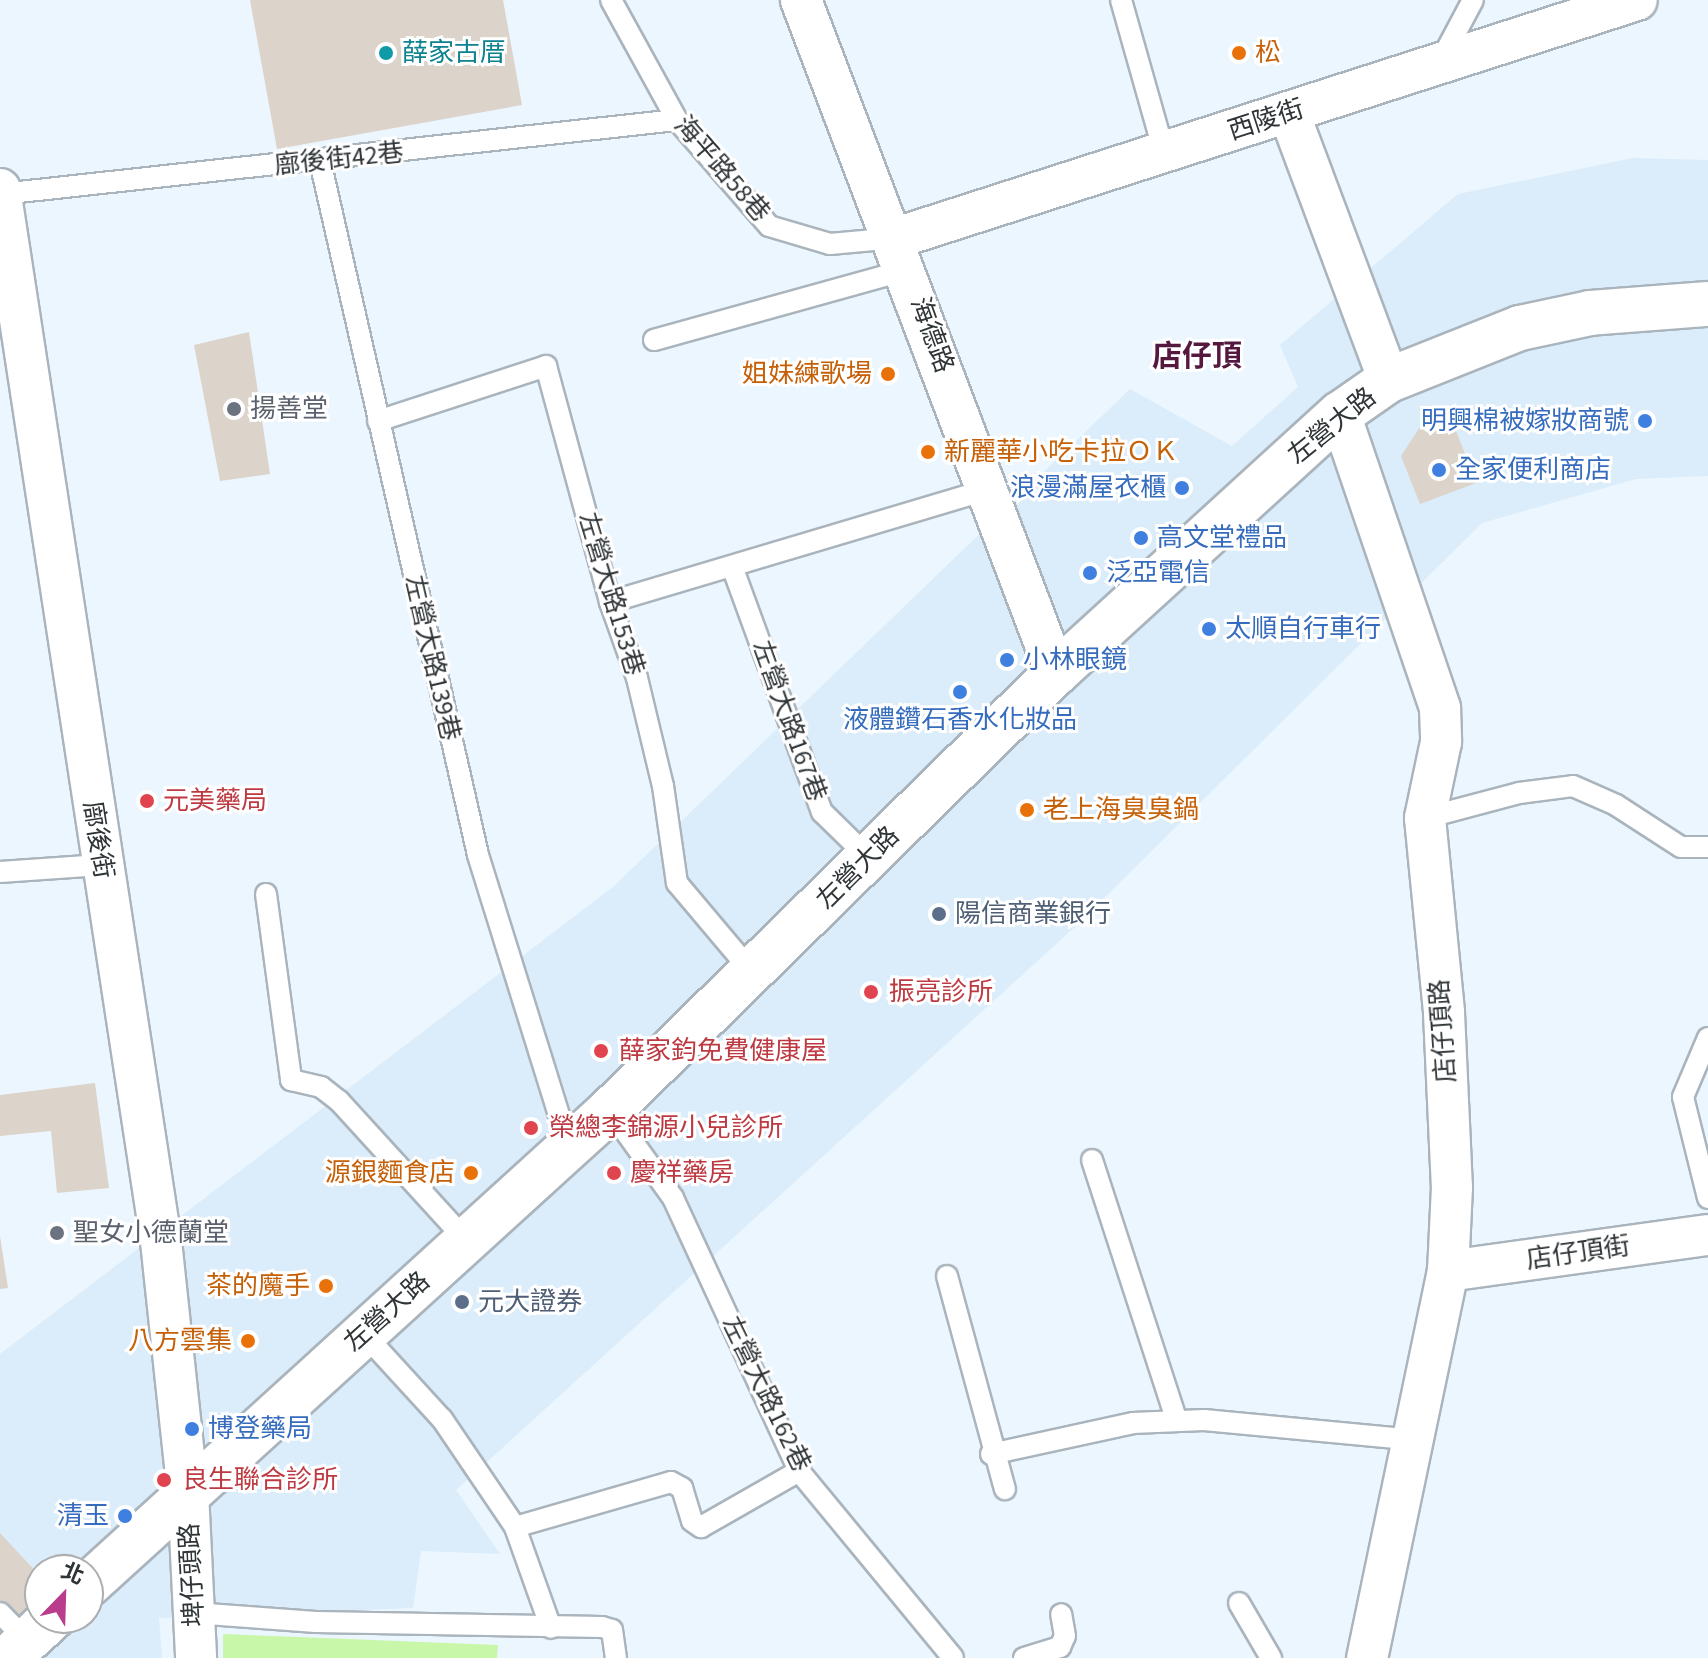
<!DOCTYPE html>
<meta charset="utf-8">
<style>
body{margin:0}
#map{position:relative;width:1708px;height:1658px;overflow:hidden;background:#ecf6ff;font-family:"Source Sans 3","Noto Sans TC",sans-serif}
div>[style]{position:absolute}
.built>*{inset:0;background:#dbecfa}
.green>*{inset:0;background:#c9f7aa}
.building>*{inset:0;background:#dcd3ca}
.roads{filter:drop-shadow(2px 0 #aab4bc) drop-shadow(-2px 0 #aab4bc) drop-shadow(0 2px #aab4bc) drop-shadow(0 -2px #aab4bc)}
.service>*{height:20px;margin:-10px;padding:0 10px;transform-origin:10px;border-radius:10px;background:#fff}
.minor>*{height:40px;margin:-20px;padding:0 20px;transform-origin:20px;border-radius:20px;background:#fff}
.tertiary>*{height:44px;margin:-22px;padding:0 22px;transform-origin:22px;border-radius:22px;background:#fff}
.dots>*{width:22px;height:22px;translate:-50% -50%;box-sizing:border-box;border:4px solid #fff;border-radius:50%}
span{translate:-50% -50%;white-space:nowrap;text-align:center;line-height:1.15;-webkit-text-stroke:6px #fff;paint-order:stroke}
.culture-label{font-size:26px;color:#0d838f}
.left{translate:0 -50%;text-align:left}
.food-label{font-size:26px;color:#c56008}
.right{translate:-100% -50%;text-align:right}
.street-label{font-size:26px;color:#2f3437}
.worship-label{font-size:26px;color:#5b616d}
.shop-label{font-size:26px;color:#366cbe}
.health-label{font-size:26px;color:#be3a42}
.service-label{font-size:26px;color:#4e5e75}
.quarter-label{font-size:30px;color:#55193f;font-weight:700}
.north{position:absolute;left:24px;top:1554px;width:80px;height:80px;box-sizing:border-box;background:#fff;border:2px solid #acaeaf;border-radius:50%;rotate:23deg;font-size:22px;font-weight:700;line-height:32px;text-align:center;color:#2f3437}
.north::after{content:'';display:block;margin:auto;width:28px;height:36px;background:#b93d8c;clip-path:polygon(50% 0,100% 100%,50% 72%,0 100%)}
</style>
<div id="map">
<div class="built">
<div style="clip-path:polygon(evenodd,1633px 158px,1708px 160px,1708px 476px,1636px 479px,1482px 523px,1076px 926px,456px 1490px,500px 1554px,421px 1551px,413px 1608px,159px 1618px,162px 1658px,0 1658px,0 1354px,613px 887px,1130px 389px,1232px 446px,1298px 387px,1280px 345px,1458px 194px,1633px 158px,40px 1570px,88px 1570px,88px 1618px,40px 1618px,40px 1570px)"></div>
</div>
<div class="green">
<div style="clip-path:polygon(223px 1634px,498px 1645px,497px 1658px,223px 1658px)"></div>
</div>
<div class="building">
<div style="clip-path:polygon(250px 0,503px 0,522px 105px,277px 149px)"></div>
<div style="clip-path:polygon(249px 332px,270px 474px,220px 481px,194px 345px)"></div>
<div style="clip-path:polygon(1450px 415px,1476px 483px,1420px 504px,1401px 456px,1420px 427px)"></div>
<div style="clip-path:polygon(95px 1083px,109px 1188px,57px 1193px,51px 1131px,0 1136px,0 1095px)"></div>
<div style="clip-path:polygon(0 1236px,8px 1288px,0 1289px)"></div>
<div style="clip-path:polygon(0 1533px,40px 1576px,40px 1607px,21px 1625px,0 1602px)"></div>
</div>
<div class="roads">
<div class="service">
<div style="left:611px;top:0;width:137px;rotate:61.2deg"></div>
<div style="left:677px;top:120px;width:140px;rotate:49deg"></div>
<div style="left:769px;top:226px;width:64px;rotate:16.4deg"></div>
<div style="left:830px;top:244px;width:66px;rotate:-5.2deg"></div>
<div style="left:1121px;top:0;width:158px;rotate:74.2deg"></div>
<div style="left:1440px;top:62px;width:70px;rotate:-62deg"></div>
<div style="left:320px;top:161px;width:712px;rotate:77.17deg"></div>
<div style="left:478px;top:855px;width:307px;rotate:72.7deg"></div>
<div style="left:1px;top:194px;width:680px;rotate:-6.25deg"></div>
<div style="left:654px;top:340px;width:263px;rotate:-15.5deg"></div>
<div style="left:378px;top:421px;width:177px;rotate:-18.1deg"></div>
<div style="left:546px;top:366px;width:245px;rotate:74.8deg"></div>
<div style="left:610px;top:602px;width:81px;rotate:70.4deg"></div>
<div style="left:637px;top:678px;width:111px;rotate:76.5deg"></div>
<div style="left:663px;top:786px;width:98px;rotate:81.8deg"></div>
<div style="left:677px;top:883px;width:116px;rotate:49.9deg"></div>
<div style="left:733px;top:569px;width:259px;rotate:69.9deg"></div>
<div style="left:822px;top:812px;width:66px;rotate:44.4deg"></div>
<div style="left:610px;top:602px;width:395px;rotate:-16.6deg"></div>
<div style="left:1425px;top:818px;width:97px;rotate:-14.9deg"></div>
<div style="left:1519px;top:793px;width:54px;rotate:-7.4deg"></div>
<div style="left:1573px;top:786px;width:47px;rotate:23.8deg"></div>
<div style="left:1616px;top:805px;width:77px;rotate:32.9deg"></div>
<div style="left:1681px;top:847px;width:27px"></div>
<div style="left:0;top:872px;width:101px;rotate:-4deg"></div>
<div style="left:266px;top:894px;width:188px;rotate:82.3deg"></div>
<div style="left:291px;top:1080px;width:31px;rotate:13deg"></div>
<div style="left:321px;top:1087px;width:23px;rotate:38deg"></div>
<div style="left:339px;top:1101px;width:188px;rotate:47.6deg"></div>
<div style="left:1708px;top:1038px;width:64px;rotate:113deg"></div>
<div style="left:1683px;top:1097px;width:104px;rotate:76.1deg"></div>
<div style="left:610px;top:1110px;width:108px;rotate:54.4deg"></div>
<div style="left:673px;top:1198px;width:301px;rotate:65.2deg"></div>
<div style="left:799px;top:1471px;width:242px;rotate:50.5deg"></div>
<div style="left:1092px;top:1160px;width:274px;rotate:72deg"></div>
<div style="left:947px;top:1276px;width:221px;rotate:74.8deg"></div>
<div style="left:364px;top:1334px;width:115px;rotate:47.5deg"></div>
<div style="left:442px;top:1419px;width:130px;rotate:55.9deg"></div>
<div style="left:515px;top:1527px;width:107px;rotate:70.4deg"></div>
<div style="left:991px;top:1454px;width:145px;rotate:-12.3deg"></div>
<div style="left:1133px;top:1423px;width:71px;rotate:-2.4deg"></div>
<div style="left:1204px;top:1420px;width:214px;rotate:5.4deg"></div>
<div style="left:515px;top:1527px;width:162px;rotate:-16.1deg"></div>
<div style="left:671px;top:1482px;width:13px;rotate:29deg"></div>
<div style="left:682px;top:1488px;width:34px;rotate:73deg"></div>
<div style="left:692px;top:1521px;width:11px;rotate:34deg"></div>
<div style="left:701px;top:1527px;width:113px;rotate:-29.7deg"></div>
<div style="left:1239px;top:1603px;width:64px;rotate:59.8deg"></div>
<div style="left:0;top:1613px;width:39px;rotate:46deg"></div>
<div style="left:194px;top:1613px;width:122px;rotate:4.2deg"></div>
<div style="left:316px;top:1622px;width:286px;rotate:1deg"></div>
<div style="left:602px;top:1627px;width:10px;rotate:17deg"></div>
<div style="left:612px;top:1630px;width:28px;rotate:82deg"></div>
<div style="left:1024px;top:1658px;width:38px;rotate:-17deg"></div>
<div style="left:1060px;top:1647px;width:12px;rotate:-66deg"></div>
<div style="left:1065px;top:1636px;width:22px;rotate:-100deg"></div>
</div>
<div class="minor">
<div style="left:801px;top:0;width:720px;rotate:69.25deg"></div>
<div style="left:1289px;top:113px;width:285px;rotate:69.5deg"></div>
<div style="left:0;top:189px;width:1064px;rotate:81.3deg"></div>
<div style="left:161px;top:1241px;width:252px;rotate:83.9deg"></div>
<div style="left:188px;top:1492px;width:166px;rotate:87.2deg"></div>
<div style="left:896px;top:238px;width:778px;rotate:-17.81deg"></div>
<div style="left:1340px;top:414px;width:311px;rotate:71.2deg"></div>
<div style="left:1440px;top:708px;width:34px;rotate:88deg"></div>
<div style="left:1441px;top:742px;width:78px;rotate:101.9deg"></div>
<div style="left:1425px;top:818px;width:196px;rotate:84.4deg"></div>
<div style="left:1444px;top:1013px;width:174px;rotate:87.4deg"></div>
<div style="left:1452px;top:1187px;width:84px;rotate:92.7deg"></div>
<div style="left:1448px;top:1271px;width:395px;rotate:101.8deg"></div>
<div style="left:1448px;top:1271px;width:262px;rotate:-7.9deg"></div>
</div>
<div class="tertiary">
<div style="left:88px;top:1585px;width:706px;rotate:-42.3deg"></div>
<div style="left:610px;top:1110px;width:624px;rotate:-44.42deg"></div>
<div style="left:1056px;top:673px;width:384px;rotate:-42.4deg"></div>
<div style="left:1340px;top:414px;width:60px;rotate:-34.8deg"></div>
<div style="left:1389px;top:380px;width:141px;rotate:-21.7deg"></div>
<div style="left:1520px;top:328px;width:72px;rotate:-12.1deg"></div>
<div style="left:1590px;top:313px;width:118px;rotate:-4.4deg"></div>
<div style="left:8px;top:1658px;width:59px;rotate:-42.3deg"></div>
</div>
</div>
<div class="dots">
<div style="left:386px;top:53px;background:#0f9aa8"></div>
<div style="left:1239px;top:53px;background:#e8710a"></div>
<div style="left:888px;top:374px;background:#e8710a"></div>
<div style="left:234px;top:409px;background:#6b7280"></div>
<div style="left:1645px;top:421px;background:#3f7fe0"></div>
<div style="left:928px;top:452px;background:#e8710a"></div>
<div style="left:1439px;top:470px;background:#3f7fe0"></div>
<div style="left:1182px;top:488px;background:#3f7fe0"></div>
<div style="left:1141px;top:538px;background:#3f7fe0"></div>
<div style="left:1090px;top:573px;background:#3f7fe0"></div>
<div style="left:1209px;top:629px;background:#3f7fe0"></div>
<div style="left:1007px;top:660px;background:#3f7fe0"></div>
<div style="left:960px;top:692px;background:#3f7fe0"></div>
<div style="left:147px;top:801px;background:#e0444e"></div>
<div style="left:1027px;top:810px;background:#e8710a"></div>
<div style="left:939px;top:914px;background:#5c6f8a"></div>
<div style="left:871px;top:992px;background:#e0444e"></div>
<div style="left:601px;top:1051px;background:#e0444e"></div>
<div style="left:531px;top:1128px;background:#e0444e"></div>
<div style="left:471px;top:1173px;background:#e8710a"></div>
<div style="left:614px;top:1173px;background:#e0444e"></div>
<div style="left:57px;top:1233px;background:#6b7280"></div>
<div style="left:326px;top:1286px;background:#e8710a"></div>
<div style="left:462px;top:1302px;background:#5c6f8a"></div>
<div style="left:248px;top:1341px;background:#e8710a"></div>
<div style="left:192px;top:1429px;background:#3f7fe0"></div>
<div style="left:164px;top:1480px;background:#e0444e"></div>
<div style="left:125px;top:1516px;background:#3f7fe0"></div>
</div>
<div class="culture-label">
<span class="left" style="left:402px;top:53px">薛家古厝</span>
</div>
<div class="food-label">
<span class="left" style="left:1255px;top:53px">松</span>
<span class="right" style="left:872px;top:374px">姐妹練歌場</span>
<span class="left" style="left:944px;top:452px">新麗華小吃卡拉ＯＫ</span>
<span class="left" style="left:1043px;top:810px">老上海臭臭鍋</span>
<span class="right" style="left:455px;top:1173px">源銀麵食店</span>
<span class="right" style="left:310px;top:1286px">茶的魔手</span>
<span class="right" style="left:232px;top:1341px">八方雲集</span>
</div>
<div class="street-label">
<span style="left:1266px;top:120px;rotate:-18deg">西陵街</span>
<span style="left:339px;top:159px;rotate:-6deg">廍後街42巷</span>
<span style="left:722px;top:169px;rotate:49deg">海平路58巷</span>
<span style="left:932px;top:335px;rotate:70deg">海德路</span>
<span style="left:1332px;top:426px;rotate:-39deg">左營大路</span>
<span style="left:611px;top:594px;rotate:73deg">左營大路153巷</span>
<span style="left:432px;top:658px;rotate:77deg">左營大路139巷</span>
<span style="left:789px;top:721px;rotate:70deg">左營大路167巷</span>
<span style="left:98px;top:840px;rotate:81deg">廍後街</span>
<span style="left:858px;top:868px;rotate:-45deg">左營大路</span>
<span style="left:1443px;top:1031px;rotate:-94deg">店仔頂路</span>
<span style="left:1578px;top:1253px;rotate:-8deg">店仔頂街</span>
<span style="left:387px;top:1312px;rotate:-42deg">左營大路</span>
<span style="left:766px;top:1394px;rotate:64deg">左營大路162巷</span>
<span style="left:192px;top:1575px;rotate:-93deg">埤仔頭路</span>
</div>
<div class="worship-label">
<span class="left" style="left:250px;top:409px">揚善堂</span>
<span class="left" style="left:73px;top:1233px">聖女小德蘭堂</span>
</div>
<div class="shop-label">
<span class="right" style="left:1629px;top:421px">明興棉被嫁妝商號</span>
<span class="left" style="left:1455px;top:470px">全家便利商店</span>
<span class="right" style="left:1166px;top:488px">浪漫滿屋衣櫃</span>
<span class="left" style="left:1157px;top:538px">高文堂禮品</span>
<span class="left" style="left:1106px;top:573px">泛亞電信</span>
<span class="left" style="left:1225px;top:629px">太順自行車行</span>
<span class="left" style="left:1023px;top:660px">小林眼鏡</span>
<span style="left:960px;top:720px">液體鑽石香水化妝品</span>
<span class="left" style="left:208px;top:1429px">博登藥局</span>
<span class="right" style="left:109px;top:1516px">清玉</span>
</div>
<div class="health-label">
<span class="left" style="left:163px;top:801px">元美藥局</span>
<span class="left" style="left:889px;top:992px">振亮診所</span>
<span class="left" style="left:619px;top:1051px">薛家鈞免費健康屋</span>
<span class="left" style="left:549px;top:1128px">榮總李錦源小兒診所</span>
<span class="left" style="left:630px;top:1173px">慶祥藥房</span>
<span class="left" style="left:182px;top:1480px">良生聯合診所</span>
</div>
<div class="service-label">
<span class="left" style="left:955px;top:914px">陽信商業銀行</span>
<span class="left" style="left:478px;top:1302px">元大證券</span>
</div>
<div class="quarter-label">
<span style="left:1197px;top:357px">店仔頂</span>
</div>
<div class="north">北</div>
</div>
